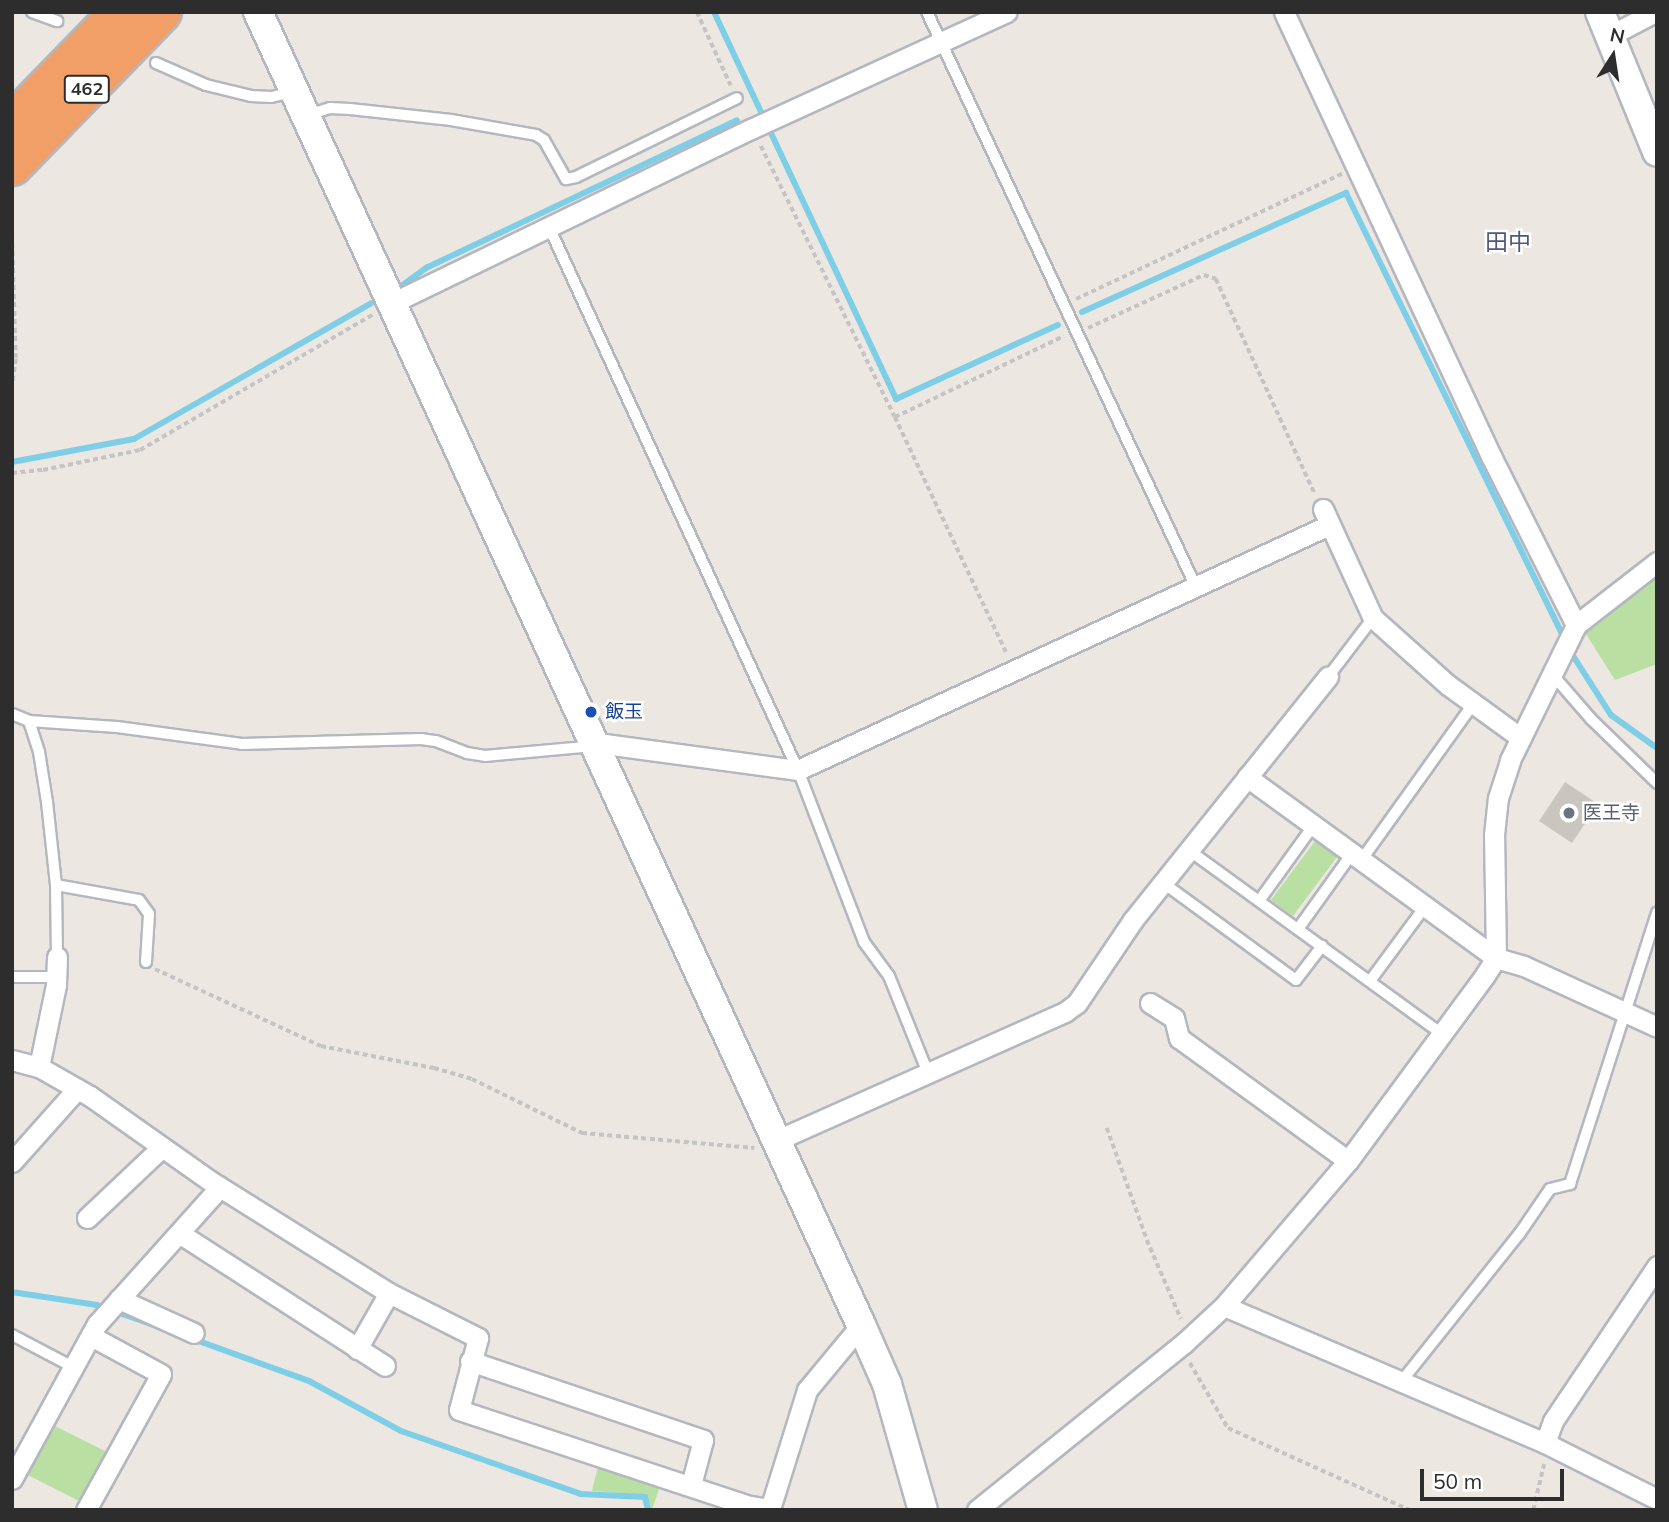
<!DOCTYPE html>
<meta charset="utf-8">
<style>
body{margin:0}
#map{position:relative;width:1669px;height:1522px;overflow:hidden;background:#ede7e1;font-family:Mulish,"Noto Sans JP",sans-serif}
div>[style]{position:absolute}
.green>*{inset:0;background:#b9dfa2}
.stream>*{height:6px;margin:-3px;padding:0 3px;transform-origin:3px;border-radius:3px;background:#7dcee6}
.building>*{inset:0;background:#c9c5bf}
.path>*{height:3.5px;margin-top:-1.75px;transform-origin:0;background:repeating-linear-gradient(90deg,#c4c4c4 0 5px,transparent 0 8.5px)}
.roads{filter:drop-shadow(2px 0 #b4b7bf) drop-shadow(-2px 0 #b4b7bf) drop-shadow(0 2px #b4b7bf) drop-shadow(0 -2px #b4b7bf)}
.lane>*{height:10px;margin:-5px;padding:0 5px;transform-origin:5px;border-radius:5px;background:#fff}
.street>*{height:19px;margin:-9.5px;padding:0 9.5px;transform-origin:9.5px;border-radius:9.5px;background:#fff}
.secondary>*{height:28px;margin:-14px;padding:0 14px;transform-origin:14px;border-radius:14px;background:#fff}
.highway>*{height:37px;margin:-18.5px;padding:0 18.5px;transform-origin:18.5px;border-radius:18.5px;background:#f29e67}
.dots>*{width:19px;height:19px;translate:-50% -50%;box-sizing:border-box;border:4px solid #fff;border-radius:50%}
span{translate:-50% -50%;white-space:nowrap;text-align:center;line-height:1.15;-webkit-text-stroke:5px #fff;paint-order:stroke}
.shield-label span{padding:2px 5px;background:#fff;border:2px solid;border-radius:5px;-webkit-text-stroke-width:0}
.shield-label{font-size:18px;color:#2d2d2d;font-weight:700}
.transit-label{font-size:19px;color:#164399}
.left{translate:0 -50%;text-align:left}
.worship-label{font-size:19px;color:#5b616d}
.quarter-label{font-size:23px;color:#50597a}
.frame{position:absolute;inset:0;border:14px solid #2d2d2d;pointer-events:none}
.north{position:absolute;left:1578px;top:21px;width:70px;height:70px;-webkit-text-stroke:5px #fff;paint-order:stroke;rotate:12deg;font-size:19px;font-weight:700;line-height:28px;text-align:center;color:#2d2d2d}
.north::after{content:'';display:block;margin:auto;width:24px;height:32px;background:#2d2d2d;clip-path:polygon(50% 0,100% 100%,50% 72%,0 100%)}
.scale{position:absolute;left:1420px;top:1469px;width:144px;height:32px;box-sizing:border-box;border:4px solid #2d2d2d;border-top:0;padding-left:9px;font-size:21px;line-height:24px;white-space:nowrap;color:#2d2d2d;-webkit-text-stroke:5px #fff;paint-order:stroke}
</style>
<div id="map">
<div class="green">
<div style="clip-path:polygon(1657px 569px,1657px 664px,1615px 680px,1586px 634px,1588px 621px)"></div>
<div style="clip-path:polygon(1315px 841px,1337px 857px,1293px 916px,1271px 900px)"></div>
<div style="clip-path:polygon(49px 1423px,109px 1453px,83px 1503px,24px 1473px)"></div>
<div style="clip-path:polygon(599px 1462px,661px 1483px,652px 1510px,646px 1495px,592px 1491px)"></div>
</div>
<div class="stream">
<div style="left:714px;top:12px;width:428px;rotate:64.8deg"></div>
<div style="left:896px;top:399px;width:178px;rotate:-24.6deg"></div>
<div style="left:400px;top:287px;width:34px;rotate:-36deg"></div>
<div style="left:428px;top:267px;width:342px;rotate:-25.4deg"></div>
<div style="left:1082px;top:312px;width:290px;rotate:-24.3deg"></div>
<div style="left:1346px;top:193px;width:496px;rotate:63.9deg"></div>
<div style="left:12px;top:462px;width:124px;rotate:-10.7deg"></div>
<div style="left:134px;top:439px;width:273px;rotate:-29.8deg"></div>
<div style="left:1568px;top:648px;width:80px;rotate:57.3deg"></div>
<div style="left:1611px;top:715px;width:57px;rotate:35.7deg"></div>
<div style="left:12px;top:1292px;width:86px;rotate:8.7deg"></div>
<div style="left:97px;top:1305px;width:66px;rotate:19.5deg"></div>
<div style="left:193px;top:1339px;width:123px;rotate:19.9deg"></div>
<div style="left:309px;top:1381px;width:105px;rotate:28.5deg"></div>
<div style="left:401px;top:1431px;width:191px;rotate:19.3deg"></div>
<div style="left:581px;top:1494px;width:64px;rotate:2.7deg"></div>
<div style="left:645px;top:1497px;width:13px;rotate:77deg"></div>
</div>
<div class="building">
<div style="clip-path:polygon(1565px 782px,1598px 804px,1572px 843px,1539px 821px)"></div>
</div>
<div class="path">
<div style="left:697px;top:12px;width:81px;rotate:65.3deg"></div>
<div style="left:761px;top:146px;width:302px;rotate:63.7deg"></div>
<div style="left:895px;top:417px;width:260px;rotate:64.7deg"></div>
<div style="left:12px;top:226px;width:133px;rotate:88.3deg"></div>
<div style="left:16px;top:359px;width:30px;rotate:98deg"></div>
<div style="left:1076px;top:299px;width:294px;rotate:-25.2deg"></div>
<div style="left:1088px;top:328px;width:128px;rotate:-24.6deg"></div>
<div style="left:1204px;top:275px;width:13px;rotate:18deg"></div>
<div style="left:1216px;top:279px;width:237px;rotate:65.3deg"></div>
<div style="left:895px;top:417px;width:187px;rotate:-25.6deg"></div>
<div style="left:12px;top:473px;width:31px;rotate:-6deg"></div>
<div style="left:43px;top:470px;width:99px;rotate:-11.7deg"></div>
<div style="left:140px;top:450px;width:271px;rotate:-30.2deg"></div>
<div style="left:155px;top:969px;width:183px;rotate:24.9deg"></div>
<div style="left:321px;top:1046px;width:115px;rotate:11deg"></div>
<div style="left:434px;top:1068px;width:40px;rotate:16deg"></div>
<div style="left:472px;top:1079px;width:123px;rotate:26.1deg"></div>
<div style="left:582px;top:1133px;width:173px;rotate:5deg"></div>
<div style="left:1107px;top:1128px;width:119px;rotate:70.3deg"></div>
<div style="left:1147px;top:1240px;width:86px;rotate:66.7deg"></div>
<div style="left:1190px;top:1363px;width:75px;rotate:59.7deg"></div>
<div style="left:1228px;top:1428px;width:200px;rotate:24.3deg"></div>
<div style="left:1533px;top:1510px;width:47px;rotate:-76.6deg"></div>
</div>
<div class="roads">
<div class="lane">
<div style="left:32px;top:12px;width:27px;rotate:20deg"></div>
<div style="left:927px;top:12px;width:633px;rotate:64.93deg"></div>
<div style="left:156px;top:63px;width:55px;rotate:23.7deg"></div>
<div style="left:206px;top:85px;width:46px;rotate:13.7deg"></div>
<div style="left:251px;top:96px;width:20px;rotate:3deg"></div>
<div style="left:271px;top:97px;width:22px;rotate:-13deg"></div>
<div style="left:308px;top:115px;width:23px;rotate:-18deg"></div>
<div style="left:330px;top:108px;width:20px;rotate:3deg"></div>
<div style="left:350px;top:109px;width:102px;rotate:6.2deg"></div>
<div style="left:451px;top:120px;width:86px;rotate:10deg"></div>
<div style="left:536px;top:135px;width:9px;rotate:32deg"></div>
<div style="left:544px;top:140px;width:45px;rotate:60.6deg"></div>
<div style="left:566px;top:179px;width:10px;rotate:-11deg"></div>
<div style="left:576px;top:177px;width:179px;rotate:-26.1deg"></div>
<div style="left:549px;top:227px;width:597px;rotate:65.37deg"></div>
<div style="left:798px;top:770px;width:184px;rotate:69deg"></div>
<div style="left:864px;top:942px;width:42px;rotate:53.7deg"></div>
<div style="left:889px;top:976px;width:105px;rotate:68.1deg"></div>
<div style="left:1552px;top:674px;width:60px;rotate:49.1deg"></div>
<div style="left:1591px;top:719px;width:92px;rotate:44.1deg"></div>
<div style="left:1328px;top:677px;width:74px;rotate:-52.7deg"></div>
<div style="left:12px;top:714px;width:18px;rotate:22deg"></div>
<div style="left:29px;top:721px;width:88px;rotate:3.9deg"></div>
<div style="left:117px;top:727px;width:126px;rotate:7.7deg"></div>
<div style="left:242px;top:744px;width:179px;rotate:-1.6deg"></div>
<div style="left:421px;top:739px;width:15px;rotate:8deg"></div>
<div style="left:436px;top:741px;width:33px;rotate:21deg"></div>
<div style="left:467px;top:753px;width:18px;rotate:9deg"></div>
<div style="left:485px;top:756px;width:109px;rotate:-5.2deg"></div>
<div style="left:29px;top:721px;width:33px;rotate:72deg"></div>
<div style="left:39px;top:752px;width:51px;rotate:80.9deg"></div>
<div style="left:47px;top:802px;width:83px;rotate:83.8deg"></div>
<div style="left:56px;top:885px;width:72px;rotate:89.2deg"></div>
<div style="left:1190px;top:851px;width:311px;rotate:36deg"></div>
<div style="left:1360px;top:862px;width:194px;rotate:-54.4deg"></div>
<div style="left:1162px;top:882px;width:166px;rotate:36.2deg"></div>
<div style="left:1296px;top:980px;width:43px;rotate:-52.6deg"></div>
<div style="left:56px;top:885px;width:84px;rotate:10.2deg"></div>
<div style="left:139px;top:900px;width:17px;rotate:54deg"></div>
<div style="left:149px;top:914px;width:48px;rotate:93.6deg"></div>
<div style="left:1259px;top:901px;width:92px;rotate:-54.2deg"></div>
<div style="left:1298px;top:929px;width:91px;rotate:-54.4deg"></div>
<div style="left:12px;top:977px;width:45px"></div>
<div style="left:1370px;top:981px;width:91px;rotate:-53.5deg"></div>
<div style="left:12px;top:1335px;width:69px;rotate:27.7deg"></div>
<div style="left:1401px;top:1382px;width:191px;rotate:-51.4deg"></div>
<div style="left:1520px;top:1233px;width:53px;rotate:-55.7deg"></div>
<div style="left:1550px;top:1189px;width:21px;rotate:-14deg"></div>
<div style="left:1570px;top:1184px;width:285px;rotate:-72.2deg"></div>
</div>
<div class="street">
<div style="left:1284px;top:12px;width:490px;rotate:65deg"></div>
<div style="left:1491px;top:456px;width:189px;rotate:63.3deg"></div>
<div style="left:1611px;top:35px;width:50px;rotate:-27.6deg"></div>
<div style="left:390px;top:304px;width:401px;rotate:-25.9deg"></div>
<div style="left:751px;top:129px;width:281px;rotate:-24.6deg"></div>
<div style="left:1323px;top:509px;width:120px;rotate:65.4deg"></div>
<div style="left:1373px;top:618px;width:101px;rotate:41.8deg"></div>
<div style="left:1448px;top:685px;width:90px;rotate:36deg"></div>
<div style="left:594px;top:746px;width:11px;rotate:-10deg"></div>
<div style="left:605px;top:744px;width:195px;rotate:7.7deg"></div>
<div style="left:798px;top:770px;width:585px;rotate:-24.77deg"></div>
<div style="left:1247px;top:777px;width:308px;rotate:36deg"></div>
<div style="left:1496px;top:958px;width:29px;rotate:16deg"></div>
<div style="left:1524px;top:966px;width:146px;rotate:24.6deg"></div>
<div style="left:1150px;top:1003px;width:28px;rotate:32deg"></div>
<div style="left:1174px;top:1018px;width:21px;rotate:76deg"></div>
<div style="left:1179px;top:1038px;width:209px;rotate:36deg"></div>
<div style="left:12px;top:1060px;width:28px;rotate:15deg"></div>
<div style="left:39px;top:1067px;width:59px;rotate:29.6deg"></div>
<div style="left:90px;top:1096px;width:149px;rotate:35.2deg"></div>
<div style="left:212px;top:1182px;width:209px;rotate:32.1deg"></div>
<div style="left:389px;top:1293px;width:100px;rotate:26.8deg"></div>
<div style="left:478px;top:1338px;width:74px;rotate:104.8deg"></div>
<div style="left:459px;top:1410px;width:306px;rotate:18.3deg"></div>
<div style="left:750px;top:1506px;width:20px;rotate:9deg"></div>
<div style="left:770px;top:1509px;width:125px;rotate:-72.7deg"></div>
<div style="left:807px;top:1390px;width:85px;rotate:-50.3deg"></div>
<div style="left:39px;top:1067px;width:84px;rotate:-78.3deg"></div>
<div style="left:56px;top:985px;width:28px;rotate:-88deg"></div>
<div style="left:775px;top:1141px;width:317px;rotate:-24deg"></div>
<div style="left:1065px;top:1012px;width:15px;rotate:-37deg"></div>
<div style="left:1077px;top:1003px;width:100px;rotate:-56deg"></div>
<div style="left:1133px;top:920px;width:312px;rotate:-51.3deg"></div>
<div style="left:12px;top:1162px;width:98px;rotate:-48.3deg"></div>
<div style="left:87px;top:1218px;width:103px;rotate:-43.4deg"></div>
<div style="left:179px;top:1233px;width:245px;rotate:32.8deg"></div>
<div style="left:119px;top:1299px;width:82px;rotate:24.4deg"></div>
<div style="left:1224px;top:1306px;width:349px;rotate:23.1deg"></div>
<div style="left:1545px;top:1443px;width:125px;rotate:26.6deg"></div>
<div style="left:357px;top:1349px;width:64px;rotate:-60.3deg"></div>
<div style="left:470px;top:1361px;width:246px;rotate:18.7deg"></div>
<div style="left:703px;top:1440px;width:47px;rotate:104.9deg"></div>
<div style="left:1545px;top:1443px;width:23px;rotate:-70deg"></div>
<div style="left:1553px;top:1421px;width:187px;rotate:-56.1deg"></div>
<div style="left:12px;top:1479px;width:177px;rotate:-61.3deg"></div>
<div style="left:97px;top:1324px;width:184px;rotate:-48.1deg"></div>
<div style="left:86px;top:1510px;width:155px;rotate:-61.1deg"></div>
<div style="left:161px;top:1374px;width:80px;rotate:-151.5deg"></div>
<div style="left:977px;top:1510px;width:266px;rotate:-38.9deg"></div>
<div style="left:1184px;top:1343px;width:54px;rotate:-42.8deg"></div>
<div style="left:1224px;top:1306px;width:191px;rotate:-49.5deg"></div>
<div style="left:1348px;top:1161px;width:231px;rotate:-53.6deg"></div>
<div style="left:1485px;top:975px;width:20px;rotate:-57deg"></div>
<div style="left:1496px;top:958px;width:123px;rotate:-90.9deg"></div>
<div style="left:1494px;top:835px;width:37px;rotate:-84deg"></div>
<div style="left:1498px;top:798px;width:40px;rotate:-72deg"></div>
<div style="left:1510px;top:760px;width:150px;rotate:-63.9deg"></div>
<div style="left:1576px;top:625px;width:103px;rotate:-37.9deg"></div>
</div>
<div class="secondary">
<div style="left:258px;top:12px;width:1445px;rotate:65.33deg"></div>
<div style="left:861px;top:1325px;width:64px;rotate:66.2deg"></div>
<div style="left:887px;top:1384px;width:131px;rotate:74.1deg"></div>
<div style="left:1600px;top:12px;width:151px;rotate:67.8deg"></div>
</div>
<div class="highway">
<div style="left:12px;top:121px;width:152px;rotate:-45.8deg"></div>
<div style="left:12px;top:166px;width:215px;rotate:-45.8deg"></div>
</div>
</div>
<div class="dots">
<div style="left:591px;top:712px;background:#1a4fb4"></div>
<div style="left:1569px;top:813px;background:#6b7280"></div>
</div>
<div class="shield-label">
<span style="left:87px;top:89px">462</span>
</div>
<div class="transit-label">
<span class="left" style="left:605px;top:712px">飯玉</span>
</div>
<div class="worship-label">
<span class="left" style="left:1583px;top:813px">医王寺</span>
</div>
<div class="quarter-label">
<span style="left:1508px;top:242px">田中</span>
</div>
<div class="frame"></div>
<div class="north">N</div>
<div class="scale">50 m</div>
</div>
